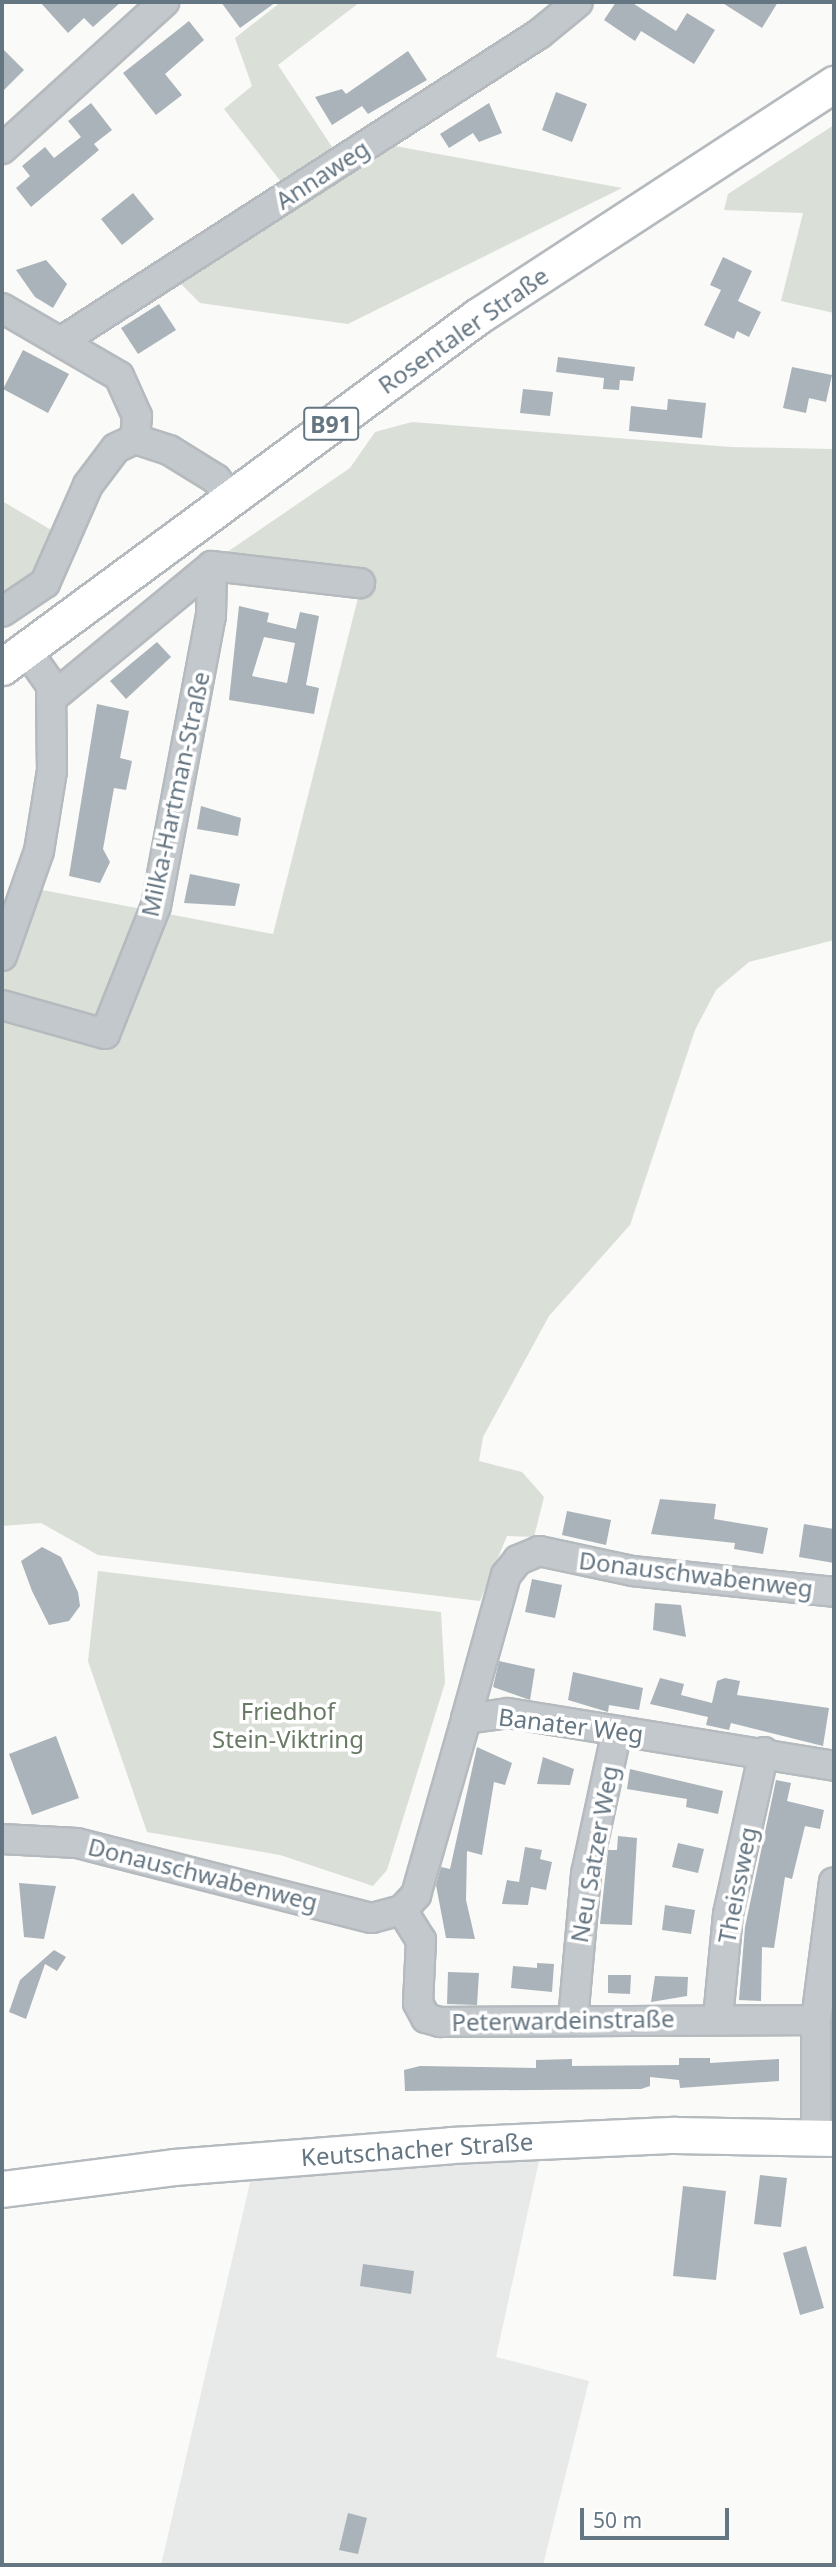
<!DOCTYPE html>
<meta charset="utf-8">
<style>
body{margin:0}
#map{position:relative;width:836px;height:2567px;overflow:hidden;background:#fafaf8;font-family:"Noto Sans",sans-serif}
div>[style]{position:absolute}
.built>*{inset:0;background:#e8e9e9}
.green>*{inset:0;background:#dadfd7}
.building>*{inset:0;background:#aab3b9}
.roads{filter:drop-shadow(2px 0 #b5babe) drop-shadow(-2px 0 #b5babe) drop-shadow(0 2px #b5babe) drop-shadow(0 -2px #b5babe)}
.minor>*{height:28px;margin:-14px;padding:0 14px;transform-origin:14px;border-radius:14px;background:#c3c8cc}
.major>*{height:35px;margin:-17.5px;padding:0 17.5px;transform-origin:17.5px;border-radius:17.5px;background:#fff}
span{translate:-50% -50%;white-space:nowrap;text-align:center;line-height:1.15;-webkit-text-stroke:7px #fff;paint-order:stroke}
.shield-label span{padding:2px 5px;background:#fff;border:2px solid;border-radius:5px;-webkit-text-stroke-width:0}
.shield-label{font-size:23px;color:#657683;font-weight:700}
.street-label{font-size:24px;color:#657683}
.park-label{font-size:24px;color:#687a64}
.frame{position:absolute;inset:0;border:4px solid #657683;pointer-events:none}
.scale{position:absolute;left:580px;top:2508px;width:149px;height:32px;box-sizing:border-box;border:4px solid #657683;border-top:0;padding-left:9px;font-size:21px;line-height:24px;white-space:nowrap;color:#657683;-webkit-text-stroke:5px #fff;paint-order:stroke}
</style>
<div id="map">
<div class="built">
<div style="clip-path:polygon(539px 2161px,496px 2357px,589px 2381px,543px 2565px,161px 2565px,252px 2174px)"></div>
</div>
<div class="green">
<div style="clip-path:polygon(281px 2px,360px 2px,278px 65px,336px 153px,285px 187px,224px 109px,252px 86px,235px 38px)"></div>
<div style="clip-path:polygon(834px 125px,834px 313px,781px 301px,803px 213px,724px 210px,728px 194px)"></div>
<div style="clip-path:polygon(384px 144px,622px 188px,348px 324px,200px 303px,175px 278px)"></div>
<div style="clip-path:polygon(412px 422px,731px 447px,832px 449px,834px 441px,834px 940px,749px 962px,716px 990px,695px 1030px,630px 1225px,549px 1316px,483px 1437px,479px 1461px,522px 1472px,544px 1497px,534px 1537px,507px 1536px,480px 1601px,98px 1555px,41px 1523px,2px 1526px,2px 974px,37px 889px,273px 934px,363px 578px,217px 559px,350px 468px,375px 432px)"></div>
<div style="clip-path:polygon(2px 501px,58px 534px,43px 573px,2px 602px)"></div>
<div style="clip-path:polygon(98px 1571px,441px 1612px,445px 1683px,387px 1870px,373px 1886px,280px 1855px,147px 1832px,88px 1661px)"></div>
</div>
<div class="building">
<div style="clip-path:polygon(40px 2px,121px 2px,93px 27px,84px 18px,68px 33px)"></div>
<div style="clip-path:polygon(221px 2px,276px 2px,240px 28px)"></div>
<div style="clip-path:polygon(616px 2px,631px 2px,676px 31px,687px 13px,715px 30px,694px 64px,641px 31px,635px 41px,604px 20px)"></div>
<div style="clip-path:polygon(721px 2px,778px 2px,762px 28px)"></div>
<div style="clip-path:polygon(189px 21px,204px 40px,165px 74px,182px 95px,156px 115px,123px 73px)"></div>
<div style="clip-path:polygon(2px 48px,24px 70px,2px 92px)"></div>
<div style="clip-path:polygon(408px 51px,427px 80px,368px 114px,362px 106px,332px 125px,315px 97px,342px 89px,346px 94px)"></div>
<div style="clip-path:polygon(556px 92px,587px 104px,572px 142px,542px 130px)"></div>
<div style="clip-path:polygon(91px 103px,112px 130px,94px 144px,99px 150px,31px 207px,16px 188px,30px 176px,22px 166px,45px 147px,54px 158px,81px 137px,68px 121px)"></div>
<div style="clip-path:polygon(489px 103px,502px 133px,479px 142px,473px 133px,449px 148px,440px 134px)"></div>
<div style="clip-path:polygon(133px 193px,154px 219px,122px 245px,101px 219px)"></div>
<div style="clip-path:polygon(723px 257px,752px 271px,738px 301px,761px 312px,749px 337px,737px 331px,734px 339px,704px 325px,721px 290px,710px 285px)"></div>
<div style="clip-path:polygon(46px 260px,67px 284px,53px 308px,35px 297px,16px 270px)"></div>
<div style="clip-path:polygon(159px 304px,176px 330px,138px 354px,121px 328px)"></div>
<div style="clip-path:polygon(23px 350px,69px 374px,48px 413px,3px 389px)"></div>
<div style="clip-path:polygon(558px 357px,635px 367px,633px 381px,620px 380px,619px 390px,603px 389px,604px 378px,556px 372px)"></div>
<div style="clip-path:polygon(792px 367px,832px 375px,826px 402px,809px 398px,806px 413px,783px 408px)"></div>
<div style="clip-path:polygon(523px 389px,553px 392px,550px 416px,520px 413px)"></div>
<div style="clip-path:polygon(668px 399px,706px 403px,702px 438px,629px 431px,631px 406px,667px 410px)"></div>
<div style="clip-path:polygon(evenodd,239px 606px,269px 613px,267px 622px,296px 629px,300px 612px,319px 616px,306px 685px,319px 688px,314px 714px,229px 700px,239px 606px,264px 637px,295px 643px,287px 683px,252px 676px,264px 637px)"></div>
<div style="clip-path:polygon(157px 642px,171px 657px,126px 699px,110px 681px)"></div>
<div style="clip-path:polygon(97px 704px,129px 711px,120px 758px,132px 761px,126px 790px,114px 788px,103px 849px,110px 862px,100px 883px,69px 876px)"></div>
<div style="clip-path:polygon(201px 806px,241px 818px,238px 836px,197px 829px)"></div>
<div style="clip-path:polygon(190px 874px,240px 884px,235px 906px,184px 903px)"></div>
<div style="clip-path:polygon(660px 1499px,716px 1504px,714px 1519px,768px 1528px,763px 1554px,734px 1549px,735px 1543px,651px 1534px)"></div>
<div style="clip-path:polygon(567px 1511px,611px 1520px,606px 1545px,562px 1535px)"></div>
<div style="clip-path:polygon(804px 1524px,834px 1529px,834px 1563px,799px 1557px)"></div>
<div style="clip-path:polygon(42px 1547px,61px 1557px,78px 1592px,80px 1606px,69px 1621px,49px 1625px,32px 1591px,21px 1561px)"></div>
<div style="clip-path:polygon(532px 1579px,562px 1585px,555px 1618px,525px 1612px)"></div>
<div style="clip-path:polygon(655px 1603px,681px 1605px,686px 1637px,653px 1630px)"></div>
<div style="clip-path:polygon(499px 1661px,535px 1669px,530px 1700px,493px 1687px)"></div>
<div style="clip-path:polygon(573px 1672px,643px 1688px,639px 1710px,609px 1705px,608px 1712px,568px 1700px)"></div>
<div style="clip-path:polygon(660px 1678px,684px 1684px,681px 1695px,712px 1703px,717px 1681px,725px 1678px,740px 1681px,737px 1695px,829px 1708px,823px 1746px,731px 1723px,729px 1730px,706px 1725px,708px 1717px,650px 1704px)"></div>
<div style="clip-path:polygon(56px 1736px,79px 1798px,32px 1815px,9px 1754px)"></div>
<div style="clip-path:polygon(477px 1747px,512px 1763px,505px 1785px,494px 1782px,482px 1855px,467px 1851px,466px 1900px,475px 1939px,446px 1938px,436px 1885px,441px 1867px,450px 1869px)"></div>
<div style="clip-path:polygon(543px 1757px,574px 1769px,570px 1785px,537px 1784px)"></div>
<div style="clip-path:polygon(630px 1769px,723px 1791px,718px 1814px,686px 1807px,687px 1799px,627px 1789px)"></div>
<div style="clip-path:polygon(776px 1780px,791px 1783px,787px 1801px,824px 1810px,820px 1829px,805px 1826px,792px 1879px,785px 1877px,774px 1948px,762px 1947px,761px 2001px,739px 2000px,745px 1927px)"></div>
<div style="clip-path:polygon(618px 1836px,637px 1838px,632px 1925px,600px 1924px,608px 1850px,617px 1850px)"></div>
<div style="clip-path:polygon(678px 1843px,704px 1849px,698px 1873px,672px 1867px)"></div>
<div style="clip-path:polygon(525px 1847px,542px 1850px,540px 1859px,552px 1862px,546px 1890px,531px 1887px,528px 1905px,502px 1904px,507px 1880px,519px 1882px)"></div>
<div style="clip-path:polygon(19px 1883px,56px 1886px,44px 1939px,24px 1937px)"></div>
<div style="clip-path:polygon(665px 1905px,695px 1910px,691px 1934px,662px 1930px)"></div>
<div style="clip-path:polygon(54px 1950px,66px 1957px,57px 1971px,45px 1964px,26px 2019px,9px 2012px,20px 1980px)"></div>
<div style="clip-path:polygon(537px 1963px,554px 1964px,552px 1992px,511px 1988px,513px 1966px,537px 1968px)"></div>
<div style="clip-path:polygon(448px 1972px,479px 1973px,477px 2005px,447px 2004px)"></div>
<div style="clip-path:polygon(608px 1975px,631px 1975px,630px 1994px,608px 1993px)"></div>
<div style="clip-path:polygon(655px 1976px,688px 1977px,687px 1996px,651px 2002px)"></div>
<div style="clip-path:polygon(679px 2058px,710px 2058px,710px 2063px,779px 2059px,779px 2081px,680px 2088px,679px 2080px,650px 2077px,650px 2086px,641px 2089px,405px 2091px,404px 2070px,420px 2066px,536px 2068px,536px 2060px,572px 2059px,572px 2066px,679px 2065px)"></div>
<div style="clip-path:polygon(760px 2175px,787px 2178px,781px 2227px,754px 2224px)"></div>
<div style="clip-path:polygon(683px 2186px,726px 2191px,716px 2280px,673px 2276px)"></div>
<div style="clip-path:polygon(806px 2246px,824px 2308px,800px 2315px,783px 2253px)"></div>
<div style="clip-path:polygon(363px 2264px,414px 2271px,411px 2294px,360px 2286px)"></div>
<div style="clip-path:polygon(348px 2513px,367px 2518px,358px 2554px,339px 2550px)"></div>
</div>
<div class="roads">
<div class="minor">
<div style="left:2px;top:149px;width:219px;rotate:-42.2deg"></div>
<div style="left:2px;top:308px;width:135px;rotate:30.2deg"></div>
<div style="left:119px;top:376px;width:44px;rotate:65.8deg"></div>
<div style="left:137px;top:416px;width:23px;rotate:95deg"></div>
<div style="left:62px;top:341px;width:567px;rotate:-32.77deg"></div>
<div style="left:539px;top:34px;width:50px;rotate:-39.4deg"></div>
<div style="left:212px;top:566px;width:149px;rotate:6.6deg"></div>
<div style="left:2px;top:612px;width:52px;rotate:-34deg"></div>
<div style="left:45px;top:583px;width:107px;rotate:-66.3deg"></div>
<div style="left:88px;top:485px;width:46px;rotate:-52.9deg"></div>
<div style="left:116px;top:448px;width:21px;rotate:-25deg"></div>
<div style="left:135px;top:439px;width:36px;rotate:18deg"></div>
<div style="left:169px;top:450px;width:55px;rotate:31.7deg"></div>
<div style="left:216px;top:479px;width:21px;rotate:53deg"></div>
<div style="left:53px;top:697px;width:206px;rotate:-39.5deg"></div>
<div style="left:2px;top:956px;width:111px;rotate:-70.6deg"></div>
<div style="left:39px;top:851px;width:81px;rotate:-80.8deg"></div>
<div style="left:52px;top:771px;width:86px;rotate:-90.7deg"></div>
<div style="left:51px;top:685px;width:43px;rotate:-125.5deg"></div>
<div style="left:2px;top:1005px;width:107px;rotate:15.7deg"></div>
<div style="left:105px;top:1034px;width:138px;rotate:-68.3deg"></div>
<div style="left:156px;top:906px;width:295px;rotate:-79.3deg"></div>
<div style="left:211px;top:616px;width:50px;rotate:-88.9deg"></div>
<div style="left:466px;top:1719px;width:149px;rotate:-74.5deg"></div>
<div style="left:506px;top:1575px;width:19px;rotate:-51deg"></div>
<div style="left:518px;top:1560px;width:23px;rotate:-23deg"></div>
<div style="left:539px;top:1551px;width:95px;rotate:12.1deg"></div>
<div style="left:632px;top:1571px;width:203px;rotate:5.9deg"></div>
<div style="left:2px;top:1839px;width:75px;rotate:3.1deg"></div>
<div style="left:77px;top:1843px;width:304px;rotate:14.3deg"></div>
<div style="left:372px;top:1918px;width:31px;rotate:-15deg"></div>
<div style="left:402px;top:1910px;width:21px;rotate:-47deg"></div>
<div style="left:416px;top:1895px;width:183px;rotate:-74.1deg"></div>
<div style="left:466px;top:1719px;width:42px;rotate:-8.1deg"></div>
<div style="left:508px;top:1713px;width:330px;rotate:9.2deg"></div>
<div style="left:402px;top:1910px;width:36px;rotate:58deg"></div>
<div style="left:421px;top:1940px;width:63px;rotate:92.7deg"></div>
<div style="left:418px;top:2003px;width:17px;rotate:62deg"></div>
<div style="left:426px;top:2018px;width:15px;rotate:16deg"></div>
<div style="left:440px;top:2022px;width:376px;rotate:-0.3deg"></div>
<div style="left:718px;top:2018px;width:104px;rotate:-84.5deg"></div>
<div style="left:728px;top:1914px;width:166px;rotate:-77.5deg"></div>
<div style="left:573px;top:2020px;width:147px;rotate:-84.9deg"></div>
<div style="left:586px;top:1874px;width:146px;rotate:-77.8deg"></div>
<div style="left:816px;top:2137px;width:117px;rotate:-90deg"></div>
<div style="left:816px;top:2020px;width:139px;rotate:-82.6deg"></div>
</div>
<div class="major">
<div style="left:2px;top:667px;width:591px;rotate:-36.4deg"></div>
<div style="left:478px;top:316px;width:425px;rotate:-33.1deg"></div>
<div style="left:2px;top:2189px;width:173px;rotate:-7.3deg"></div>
<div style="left:174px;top:2167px;width:278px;rotate:-4.5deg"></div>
<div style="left:451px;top:2145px;width:224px;rotate:-2.6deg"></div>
<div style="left:675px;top:2135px;width:159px;rotate:1.1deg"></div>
</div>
</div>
<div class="shield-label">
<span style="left:331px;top:424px">B91</span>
</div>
<div class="street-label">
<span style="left:322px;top:174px;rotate:-33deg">Annaweg</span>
<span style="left:463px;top:330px;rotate:-35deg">Rosentaler Straße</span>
<span style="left:175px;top:794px;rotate:-78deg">Milka-Hartman-Straße</span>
<span style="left:696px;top:1574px;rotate:7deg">Donauschwabenweg</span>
<span style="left:571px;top:1725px;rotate:7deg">Banater Weg</span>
<span style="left:594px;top:1854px;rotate:-80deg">Neu Satzer Weg</span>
<span style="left:203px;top:1874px;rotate:14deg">Donauschwabenweg</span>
<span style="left:737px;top:1885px;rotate:-79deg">Theissweg</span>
<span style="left:563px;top:2020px;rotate:-1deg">Peterwardeinstraße</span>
<span style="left:417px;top:2149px;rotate:-4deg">Keutschacher Straße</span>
</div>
<div class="park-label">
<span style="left:288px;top:1725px">Friedhof<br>Stein-Viktring</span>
</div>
<div class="frame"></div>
<div class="scale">50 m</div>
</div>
